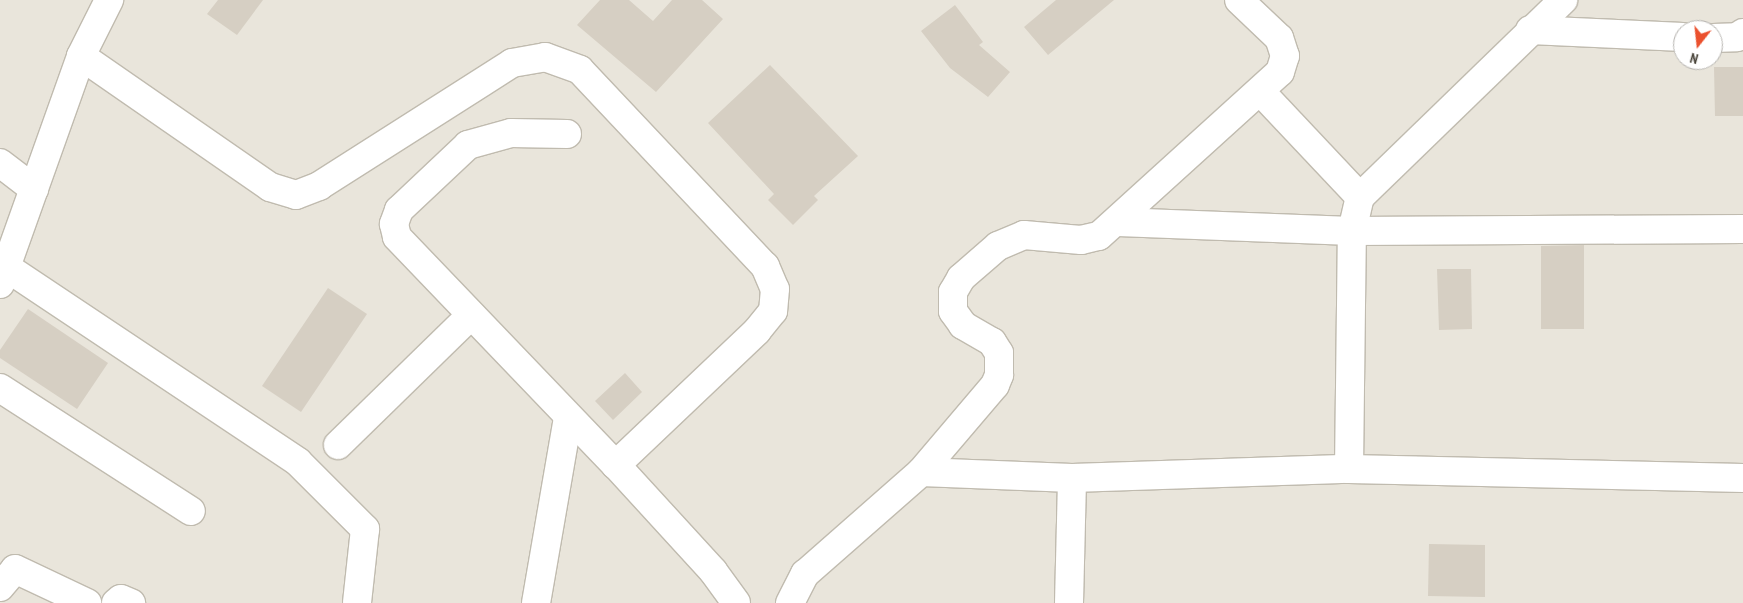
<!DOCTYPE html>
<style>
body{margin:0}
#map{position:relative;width:1743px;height:603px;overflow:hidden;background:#f5f3ed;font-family:"PT Sans Narrow",sans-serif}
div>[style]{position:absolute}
.residential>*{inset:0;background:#e9e5db}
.building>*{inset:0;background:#d6cfc3}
.roads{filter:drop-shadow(1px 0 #c0bbaf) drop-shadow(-1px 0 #c0bbaf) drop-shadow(0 1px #c0bbaf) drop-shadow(0 -1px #c0bbaf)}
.minor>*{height:28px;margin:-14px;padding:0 14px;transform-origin:14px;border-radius:14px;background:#fff}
span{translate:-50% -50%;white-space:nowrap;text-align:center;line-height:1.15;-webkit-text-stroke:5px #fff;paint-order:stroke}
.north{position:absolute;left:1673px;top:20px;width:50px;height:50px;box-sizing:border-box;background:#fff;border:1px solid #b6b4b0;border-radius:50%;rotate:196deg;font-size:14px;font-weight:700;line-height:20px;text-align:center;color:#49443a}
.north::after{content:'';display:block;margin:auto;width:18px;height:22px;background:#eb512e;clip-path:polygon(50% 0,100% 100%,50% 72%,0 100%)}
</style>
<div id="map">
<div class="residential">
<div style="clip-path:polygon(evenodd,0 0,1743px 0,1743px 603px,0 603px,0 0,1683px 30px,1713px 30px,1713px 60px,1683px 60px,1683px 30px)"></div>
</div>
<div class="building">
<div style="clip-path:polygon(218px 0,263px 0,237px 35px,207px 14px)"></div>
<div style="clip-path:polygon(600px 0,629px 0,653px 21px,672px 0,702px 0,723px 19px,656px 92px,577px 25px)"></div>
<div style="clip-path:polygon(1056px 0,1114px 0,1048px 55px,1024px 27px)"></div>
<div style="clip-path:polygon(955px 5px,983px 42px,979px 45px,1010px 72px,988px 97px,950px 68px,921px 31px)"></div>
<div style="clip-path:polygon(770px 65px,858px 156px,814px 196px,818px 200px,793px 225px,768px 200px,774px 194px,708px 123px)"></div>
<div style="clip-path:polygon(1714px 67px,1743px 67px,1743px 116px,1715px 116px)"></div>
<div style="clip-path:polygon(1584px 245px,1584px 329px,1541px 329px,1541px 246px)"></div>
<div style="clip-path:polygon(1437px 269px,1471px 269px,1472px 329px,1439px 330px)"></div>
<div style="clip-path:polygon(328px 288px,367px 314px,301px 412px,262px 386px)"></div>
<div style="clip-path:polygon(28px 309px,108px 363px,77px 409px,0 358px,0 350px)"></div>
<div style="clip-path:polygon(625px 373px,642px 392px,613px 420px,595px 401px)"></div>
<div style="clip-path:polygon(1429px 544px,1485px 545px,1485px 597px,1428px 596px)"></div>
</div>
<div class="roads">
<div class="minor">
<div style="left:1530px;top:30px;width:153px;rotate:2.6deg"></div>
<div style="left:1713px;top:38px;width:24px;rotate:-2deg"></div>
<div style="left:1737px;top:37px;width:7px;rotate:-34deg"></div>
<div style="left:81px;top:56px;width:230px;rotate:34.7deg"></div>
<div style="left:270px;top:187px;width:27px;rotate:17deg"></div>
<div style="left:296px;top:195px;width:25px;rotate:-21deg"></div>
<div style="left:319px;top:186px;width:229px;rotate:-32.5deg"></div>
<div style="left:512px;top:63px;width:34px;rotate:-10deg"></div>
<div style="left:545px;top:57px;width:37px;rotate:20deg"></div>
<div style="left:580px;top:70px;width:270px;rotate:46.7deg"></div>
<div style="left:765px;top:266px;width:25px;rotate:67deg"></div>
<div style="left:775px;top:289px;width:22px;rotate:95deg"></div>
<div style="left:773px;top:311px;width:26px;rotate:129deg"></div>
<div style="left:757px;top:331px;width:195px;rotate:136.5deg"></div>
<div style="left:1261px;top:92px;width:144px;rotate:46.7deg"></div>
<div style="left:567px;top:134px;width:56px;rotate:-179deg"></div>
<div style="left:511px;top:133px;width:45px;rotate:164.4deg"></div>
<div style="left:468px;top:145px;width:95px;rotate:136.7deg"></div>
<div style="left:399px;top:210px;width:15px;rotate:110deg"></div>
<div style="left:394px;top:224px;width:13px;rotate:77deg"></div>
<div style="left:397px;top:237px;width:316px;rotate:46.2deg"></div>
<div style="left:616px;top:465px;width:144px;rotate:47.5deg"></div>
<div style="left:713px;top:571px;width:39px;rotate:54deg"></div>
<div style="left:0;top:163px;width:43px;rotate:37.4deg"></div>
<div style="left:1118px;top:222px;width:234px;rotate:2.2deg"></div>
<div style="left:1352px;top:231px;width:391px;rotate:-0.3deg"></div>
<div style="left:6px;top:267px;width:351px;rotate:33.7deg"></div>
<div style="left:298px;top:462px;width:95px;rotate:45deg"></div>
<div style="left:365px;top:529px;width:74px;rotate:96.2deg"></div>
<div style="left:0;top:284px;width:242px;rotate:-70.4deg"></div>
<div style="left:81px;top:56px;width:63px;rotate:-63.4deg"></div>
<div style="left:0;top:388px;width:227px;rotate:32.8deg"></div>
<div style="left:338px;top:445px;width:186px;rotate:-44.3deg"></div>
<div style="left:1349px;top:469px;width:238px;rotate:-89.3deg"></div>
<div style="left:1352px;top:231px;width:35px;rotate:-77deg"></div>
<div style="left:1360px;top:197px;width:283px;rotate:-44.1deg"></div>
<div style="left:921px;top:472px;width:151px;rotate:2.3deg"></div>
<div style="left:1072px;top:478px;width:277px;rotate:-1.9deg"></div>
<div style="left:1349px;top:469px;width:394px;rotate:1.3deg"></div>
<div style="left:0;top:587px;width:23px;rotate:-50deg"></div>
<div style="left:15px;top:569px;width:80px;rotate:25.3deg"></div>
<div style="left:116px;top:603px;width:6px;rotate:-39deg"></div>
<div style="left:121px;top:599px;width:11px;rotate:22deg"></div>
<div style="left:536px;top:603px;width:189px;rotate:-80.2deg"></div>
<div style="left:790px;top:603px;width:33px;rotate:-63deg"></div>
<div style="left:805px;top:574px;width:154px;rotate:-41.3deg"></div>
<div style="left:921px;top:472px;width:114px;rotate:-49.6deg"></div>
<div style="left:995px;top:385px;width:11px;rotate:-68deg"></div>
<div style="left:999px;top:375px;width:22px;rotate:-90deg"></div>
<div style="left:999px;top:353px;width:13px;rotate:-122deg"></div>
<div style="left:992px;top:342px;width:34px;rotate:-150deg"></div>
<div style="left:963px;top:325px;width:17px;rotate:-126deg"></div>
<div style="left:953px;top:311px;width:19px;rotate:-90deg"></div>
<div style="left:953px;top:292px;width:16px;rotate:-60deg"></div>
<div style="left:961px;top:278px;width:49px;rotate:-40.9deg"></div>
<div style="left:998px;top:246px;width:28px;rotate:-23deg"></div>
<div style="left:1024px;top:235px;width:57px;rotate:5deg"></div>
<div style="left:1081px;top:240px;width:18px;rotate:-13deg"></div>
<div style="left:1099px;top:236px;width:244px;rotate:-42.2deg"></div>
<div style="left:1280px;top:72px;width:17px;rotate:-73deg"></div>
<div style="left:1285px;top:56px;width:19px;rotate:-108deg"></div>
<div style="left:1279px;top:38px;width:55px;rotate:-136.5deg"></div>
<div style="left:1069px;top:603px;width:125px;rotate:-88.6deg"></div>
</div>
</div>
<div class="north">N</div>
</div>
